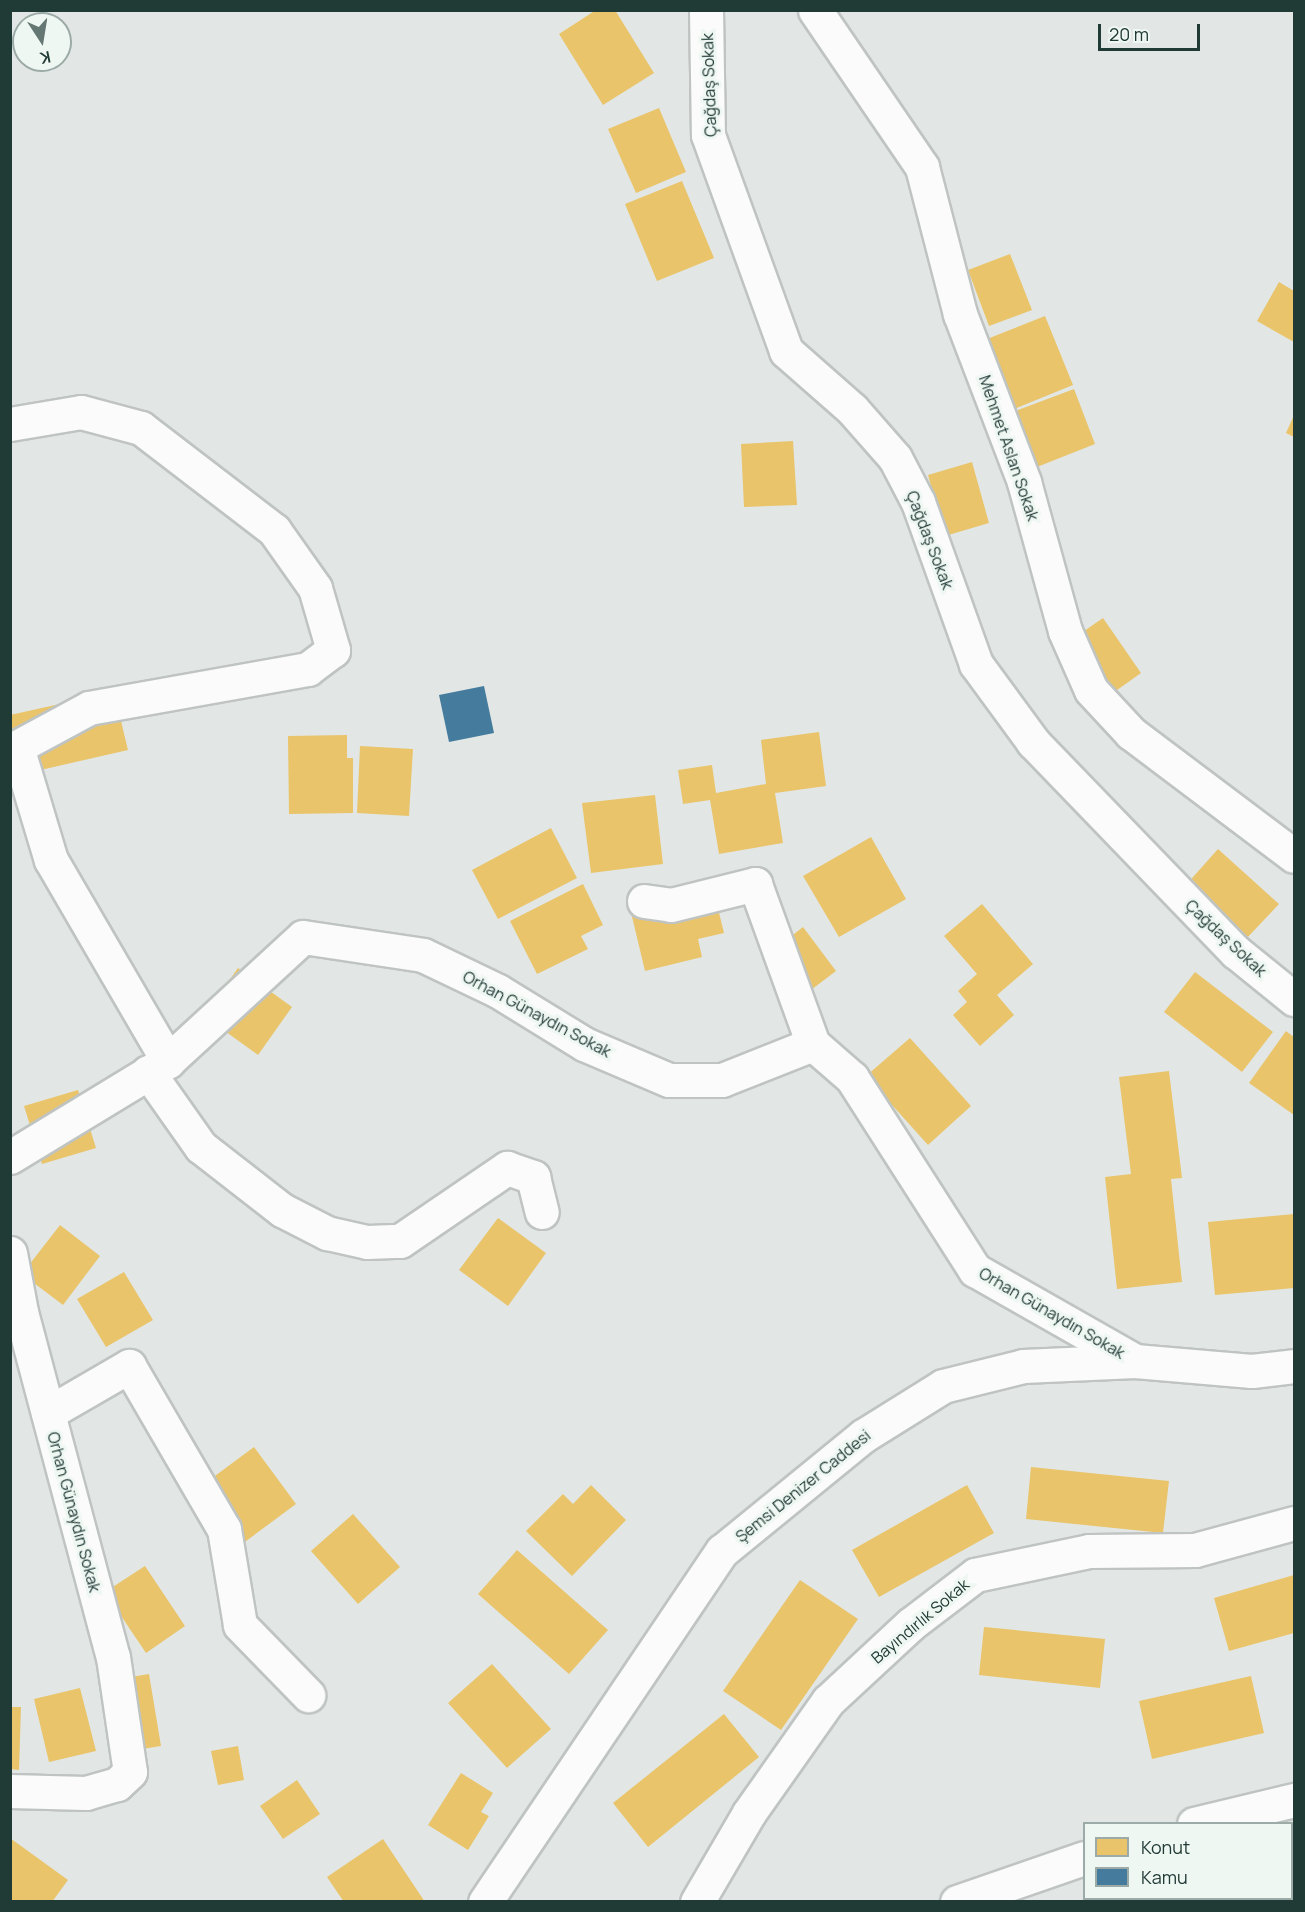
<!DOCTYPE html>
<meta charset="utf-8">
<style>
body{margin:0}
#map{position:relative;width:1305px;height:1912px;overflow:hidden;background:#e2e7e5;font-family:Manrope,sans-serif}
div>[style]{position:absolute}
.homes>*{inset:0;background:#e9c46a}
.public>*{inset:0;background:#457b9d}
.roads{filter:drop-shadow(2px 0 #bfc4c2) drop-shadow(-2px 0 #bfc4c2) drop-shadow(0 2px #bfc4c2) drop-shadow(0 -2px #bfc4c2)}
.street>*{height:33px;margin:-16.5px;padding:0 16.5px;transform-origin:16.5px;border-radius:16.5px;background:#fbfbfb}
.secondary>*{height:33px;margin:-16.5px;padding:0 16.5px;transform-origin:16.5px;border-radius:16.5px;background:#fbfbfb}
span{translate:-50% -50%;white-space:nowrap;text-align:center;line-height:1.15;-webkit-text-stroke:6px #eff7f3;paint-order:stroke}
.street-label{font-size:16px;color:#203a35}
.frame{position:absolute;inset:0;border:12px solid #203a35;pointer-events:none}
.legend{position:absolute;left:1083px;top:1822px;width:210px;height:78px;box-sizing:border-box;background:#eff7f3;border:2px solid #9caba7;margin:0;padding:8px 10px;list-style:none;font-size:18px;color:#203a35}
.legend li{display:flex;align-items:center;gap:12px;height:30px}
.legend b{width:30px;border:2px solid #9caba7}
.north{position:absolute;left:12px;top:12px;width:60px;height:60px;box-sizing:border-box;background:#eff7f3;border:2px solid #9caba7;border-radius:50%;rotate:168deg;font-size:16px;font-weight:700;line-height:24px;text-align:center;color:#203a35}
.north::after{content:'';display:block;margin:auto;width:21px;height:27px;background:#647773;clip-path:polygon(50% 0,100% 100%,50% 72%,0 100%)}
.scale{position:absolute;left:1098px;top:24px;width:102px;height:27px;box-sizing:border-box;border:3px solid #203a35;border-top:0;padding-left:8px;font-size:18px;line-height:21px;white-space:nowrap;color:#203a35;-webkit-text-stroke:4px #eff7f3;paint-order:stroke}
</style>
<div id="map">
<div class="homes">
<div style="clip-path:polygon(596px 10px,615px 10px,654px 73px,603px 105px,559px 34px)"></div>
<div style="clip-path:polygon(659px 108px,686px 172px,636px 193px,608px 129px)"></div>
<div style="clip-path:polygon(682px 181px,714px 258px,657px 281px,625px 204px)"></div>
<div style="clip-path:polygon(1010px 254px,1032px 310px,989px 326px,968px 270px)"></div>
<div style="clip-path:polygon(1279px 282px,1294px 291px,1294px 342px,1257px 321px)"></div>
<div style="clip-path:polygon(1045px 316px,1073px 385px,1009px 411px,991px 368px,998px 365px,987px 339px)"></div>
<div style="clip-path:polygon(1074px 389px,1095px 444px,1037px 467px,1015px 411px)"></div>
<div style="clip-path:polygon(1294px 415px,1294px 437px,1286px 433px)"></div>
<div style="clip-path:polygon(793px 441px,797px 505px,744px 507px,741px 444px)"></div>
<div style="clip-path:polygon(972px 462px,989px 523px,945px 536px,928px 475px)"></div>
<div style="clip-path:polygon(1103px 618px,1141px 673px,1096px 705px,1058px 649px)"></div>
<div style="clip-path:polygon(114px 692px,128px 750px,10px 777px,10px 715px)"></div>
<div style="clip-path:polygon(819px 732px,826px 786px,775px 793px,783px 843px,719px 854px,710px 800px,683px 804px,678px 770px,712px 765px,716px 793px,766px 784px,761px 740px)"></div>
<div style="clip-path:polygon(347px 735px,347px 758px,353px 758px,353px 813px,289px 814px,288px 736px)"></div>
<div style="clip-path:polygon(360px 746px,413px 749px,409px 816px,357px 813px)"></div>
<div style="clip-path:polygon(655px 795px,663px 864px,591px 873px,582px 803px)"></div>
<div style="clip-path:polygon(551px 828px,577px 878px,498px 919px,472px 870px)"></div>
<div style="clip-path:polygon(871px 837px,906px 899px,839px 937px,803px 876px)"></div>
<div style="clip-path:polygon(1218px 849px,1279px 904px,1245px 940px,1185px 886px)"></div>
<div style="clip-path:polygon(583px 884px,603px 925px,581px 936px,588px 949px,537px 974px,510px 921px)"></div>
<div style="clip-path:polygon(712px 884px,724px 933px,698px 939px,702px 957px,645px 971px,629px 904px)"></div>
<div style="clip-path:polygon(982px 904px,1033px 964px,997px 995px,1014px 1015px,980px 1046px,953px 1015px,967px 1002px,958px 991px,977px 974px,944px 936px)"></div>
<div style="clip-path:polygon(803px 927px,836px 971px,795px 1002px,762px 959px)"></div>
<div style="clip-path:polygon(238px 968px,292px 1007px,258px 1055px,204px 1016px)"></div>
<div style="clip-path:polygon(1195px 972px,1273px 1032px,1242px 1072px,1164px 1012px)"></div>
<div style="clip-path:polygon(1286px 1031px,1294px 1037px,1294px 1115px,1249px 1083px)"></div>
<div style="clip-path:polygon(910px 1038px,971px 1106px,928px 1145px,866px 1076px)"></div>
<div style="clip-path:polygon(1169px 1071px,1182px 1178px,1171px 1179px,1182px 1282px,1117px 1289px,1105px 1177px,1131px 1174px,1119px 1077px)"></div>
<div style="clip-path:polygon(78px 1090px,96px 1148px,42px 1164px,24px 1106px)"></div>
<div style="clip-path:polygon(1294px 1214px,1294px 1288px,1215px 1295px,1208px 1222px)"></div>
<div style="clip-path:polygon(498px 1218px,546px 1253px,508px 1306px,459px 1270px)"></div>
<div style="clip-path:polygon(60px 1225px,100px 1256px,63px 1305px,22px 1274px)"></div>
<div style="clip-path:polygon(124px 1272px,153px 1320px,106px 1347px,77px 1299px)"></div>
<div style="clip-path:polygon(254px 1447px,296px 1504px,242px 1544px,200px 1487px)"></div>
<div style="clip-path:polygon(1031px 1467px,1169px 1481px,1163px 1533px,1026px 1519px)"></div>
<div style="clip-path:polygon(591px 1485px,626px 1520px,572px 1576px,526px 1531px,563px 1494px,573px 1504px)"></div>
<div style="clip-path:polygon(967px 1485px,994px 1533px,879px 1597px,852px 1550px)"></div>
<div style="clip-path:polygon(353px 1514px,400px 1567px,358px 1604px,311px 1551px)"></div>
<div style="clip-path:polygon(517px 1550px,608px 1630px,569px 1674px,478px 1594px)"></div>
<div style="clip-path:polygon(145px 1566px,185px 1626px,146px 1653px,105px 1592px)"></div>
<div style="clip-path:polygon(1294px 1575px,1294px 1633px,1229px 1651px,1214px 1598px)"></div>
<div style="clip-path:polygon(800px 1580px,858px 1619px,781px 1730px,723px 1691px)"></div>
<div style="clip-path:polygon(984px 1627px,1105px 1639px,1100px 1688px,979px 1675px)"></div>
<div style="clip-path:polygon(492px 1664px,551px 1729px,507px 1768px,448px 1703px)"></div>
<div style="clip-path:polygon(149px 1674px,161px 1746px,117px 1753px,106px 1681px)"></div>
<div style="clip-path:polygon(1251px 1676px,1264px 1733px,1152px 1759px,1139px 1701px)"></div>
<div style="clip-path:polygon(80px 1688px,96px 1751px,49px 1762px,34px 1699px)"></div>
<div style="clip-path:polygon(10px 1707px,21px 1707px,19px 1770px,10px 1769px)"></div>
<div style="clip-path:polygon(724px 1714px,759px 1757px,648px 1847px,613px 1803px)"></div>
<div style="clip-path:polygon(238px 1746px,244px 1780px,218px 1785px,211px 1751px)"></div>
<div style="clip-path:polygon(461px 1773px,493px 1793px,481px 1812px,489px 1816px,468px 1850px,428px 1825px)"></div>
<div style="clip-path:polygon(297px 1780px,320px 1814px,283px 1839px,260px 1806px)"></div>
<div style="clip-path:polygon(10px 1838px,68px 1880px,52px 1902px,10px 1902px)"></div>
<div style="clip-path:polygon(383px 1839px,425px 1902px,344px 1902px,327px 1877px)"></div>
<div style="clip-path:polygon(1294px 1890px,1294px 1902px,1245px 1902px,1292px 1898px)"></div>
</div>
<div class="public">
<div style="clip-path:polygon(484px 686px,494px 733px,449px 742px,439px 695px)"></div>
</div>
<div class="roads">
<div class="street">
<div style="left:706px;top:10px;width:125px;rotate:89.1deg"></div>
<div style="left:708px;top:135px;width:230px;rotate:70.1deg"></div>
<div style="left:786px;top:351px;width:88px;rotate:41.3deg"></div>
<div style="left:852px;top:409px;width:65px;rotate:48.7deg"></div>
<div style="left:895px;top:458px;width:50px;rotate:62.4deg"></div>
<div style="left:918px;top:502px;width:172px;rotate:70.3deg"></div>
<div style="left:976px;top:664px;width:97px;rotate:53.8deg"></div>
<div style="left:1033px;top:742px;width:292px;rotate:46deg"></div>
<div style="left:1236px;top:952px;width:75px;rotate:39deg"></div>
<div style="left:815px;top:10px;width:190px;rotate:55.7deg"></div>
<div style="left:922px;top:167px;width:152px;rotate:75.5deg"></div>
<div style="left:960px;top:314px;width:180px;rotate:69.1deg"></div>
<div style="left:1024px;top:482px;width:155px;rotate:74.6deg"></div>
<div style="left:1065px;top:631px;width:64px;rotate:66.2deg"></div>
<div style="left:1091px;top:690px;width:59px;rotate:47.1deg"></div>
<div style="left:1131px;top:733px;width:204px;rotate:37deg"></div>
<div style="left:10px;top:424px;width:72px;rotate:-9.6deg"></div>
<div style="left:81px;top:412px;width:62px;rotate:14.9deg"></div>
<div style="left:141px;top:428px;width:168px;rotate:37.5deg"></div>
<div style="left:274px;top:530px;width:71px;rotate:54.7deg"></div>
<div style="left:315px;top:588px;width:65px;rotate:73.8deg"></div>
<div style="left:333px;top:650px;width:31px;rotate:143deg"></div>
<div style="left:308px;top:669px;width:222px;rotate:169.9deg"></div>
<div style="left:89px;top:708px;width:82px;rotate:151.6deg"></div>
<div style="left:17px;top:747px;width:118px;rotate:73.3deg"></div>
<div style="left:51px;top:860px;width:233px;rotate:59.8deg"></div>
<div style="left:644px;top:901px;width:27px;rotate:8deg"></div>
<div style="left:671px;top:905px;width:87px;rotate:-14deg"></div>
<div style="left:755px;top:884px;width:170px;rotate:70.1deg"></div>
<div style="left:813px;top:1044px;width:52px;rotate:41.1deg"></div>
<div style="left:852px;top:1078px;width:228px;rotate:57.4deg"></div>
<div style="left:975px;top:1270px;width:184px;rotate:29.6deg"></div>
<div style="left:148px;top:1072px;width:92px;rotate:54.8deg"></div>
<div style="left:201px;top:1147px;width:103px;rotate:37.9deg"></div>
<div style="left:282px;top:1210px;width:51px;rotate:27.1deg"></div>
<div style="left:327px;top:1233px;width:41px;rotate:12.7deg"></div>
<div style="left:367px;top:1242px;width:33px;rotate:-2deg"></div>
<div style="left:400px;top:1241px;width:130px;rotate:-34.3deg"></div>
<div style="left:507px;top:1168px;width:28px;rotate:19deg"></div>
<div style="left:533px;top:1177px;width:36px;rotate:76deg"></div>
<div style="left:10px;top:1157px;width:185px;rotate:-31.3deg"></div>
<div style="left:168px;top:1061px;width:183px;rotate:-42.6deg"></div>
<div style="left:303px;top:937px;width:121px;rotate:8.5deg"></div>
<div style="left:423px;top:955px;width:83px;rotate:25.6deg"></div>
<div style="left:498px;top:991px;width:101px;rotate:31.6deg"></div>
<div style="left:584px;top:1044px;width:92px;rotate:23deg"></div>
<div style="left:669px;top:1080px;width:53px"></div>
<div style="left:722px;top:1080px;width:98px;rotate:-21.6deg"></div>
<div style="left:10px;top:1253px;width:60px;rotate:79.4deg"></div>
<div style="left:21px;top:1312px;width:357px;rotate:75.1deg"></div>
<div style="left:113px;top:1657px;width:116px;rotate:81.6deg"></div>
<div style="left:130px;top:1772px;width:18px;rotate:137deg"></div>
<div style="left:117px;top:1784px;width:32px;rotate:164deg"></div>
<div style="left:86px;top:1793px;width:76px;rotate:-178.5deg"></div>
<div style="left:48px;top:1413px;width:94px;rotate:-30.1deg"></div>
<div style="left:129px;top:1366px;width:189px;rotate:59.8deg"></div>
<div style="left:224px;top:1529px;width:97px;rotate:80.5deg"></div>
<div style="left:240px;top:1625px;width:98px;rotate:45.8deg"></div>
<div style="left:1194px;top:1824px;width:103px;rotate:-13.5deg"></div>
<div style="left:957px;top:1902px;width:134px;rotate:-19.1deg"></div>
</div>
<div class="secondary">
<div style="left:485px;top:1902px;width:424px;rotate:-56deg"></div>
<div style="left:722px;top:1551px;width:182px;rotate:-39.2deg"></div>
<div style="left:863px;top:1436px;width:94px;rotate:-32deg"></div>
<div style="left:943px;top:1386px;width:82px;rotate:-14deg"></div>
<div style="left:1023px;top:1366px;width:112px;rotate:-2.6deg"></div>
<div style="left:1135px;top:1361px;width:117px;rotate:4.9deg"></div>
<div style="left:1252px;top:1371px;width:42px;rotate:-6.8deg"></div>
<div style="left:697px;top:1902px;width:103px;rotate:-59.7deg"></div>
<div style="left:749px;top:1813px;width:137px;rotate:-54.8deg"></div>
<div style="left:828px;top:1701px;width:113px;rotate:-42.9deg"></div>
<div style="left:911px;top:1624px;width:81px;rotate:-37.4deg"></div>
<div style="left:975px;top:1575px;width:116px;rotate:-11.9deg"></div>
<div style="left:1089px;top:1551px;width:106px;rotate:-0.5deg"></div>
<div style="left:1195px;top:1550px;width:103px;rotate:-15.3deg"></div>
</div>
</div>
<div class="street-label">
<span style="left:709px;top:85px;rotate:-92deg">Çağdaş Sokak</span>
<span style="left:1009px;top:448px;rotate:71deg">Mehmet Aslan Sokak</span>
<span style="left:930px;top:540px;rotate:69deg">Çağdaş Sokak</span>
<span style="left:1226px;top:938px;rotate:43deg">Çağdaş Sokak</span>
<span style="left:537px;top:1014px;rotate:28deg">Orhan Günaydın Sokak</span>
<span style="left:1052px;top:1313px;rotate:30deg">Orhan Günaydın Sokak</span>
<span style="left:803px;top:1486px;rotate:-39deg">Şemsi Denizer Caddesi</span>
<span style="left:74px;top:1512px;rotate:75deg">Orhan Günaydın Sokak</span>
<span style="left:920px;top:1621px;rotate:-40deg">Bayındırlık Sokak</span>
</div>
<div class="frame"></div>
<ul class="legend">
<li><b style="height:16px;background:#e9c46a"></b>Konut</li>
<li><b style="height:16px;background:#457b9d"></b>Kamu</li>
</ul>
<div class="north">K</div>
<div class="scale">20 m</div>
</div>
